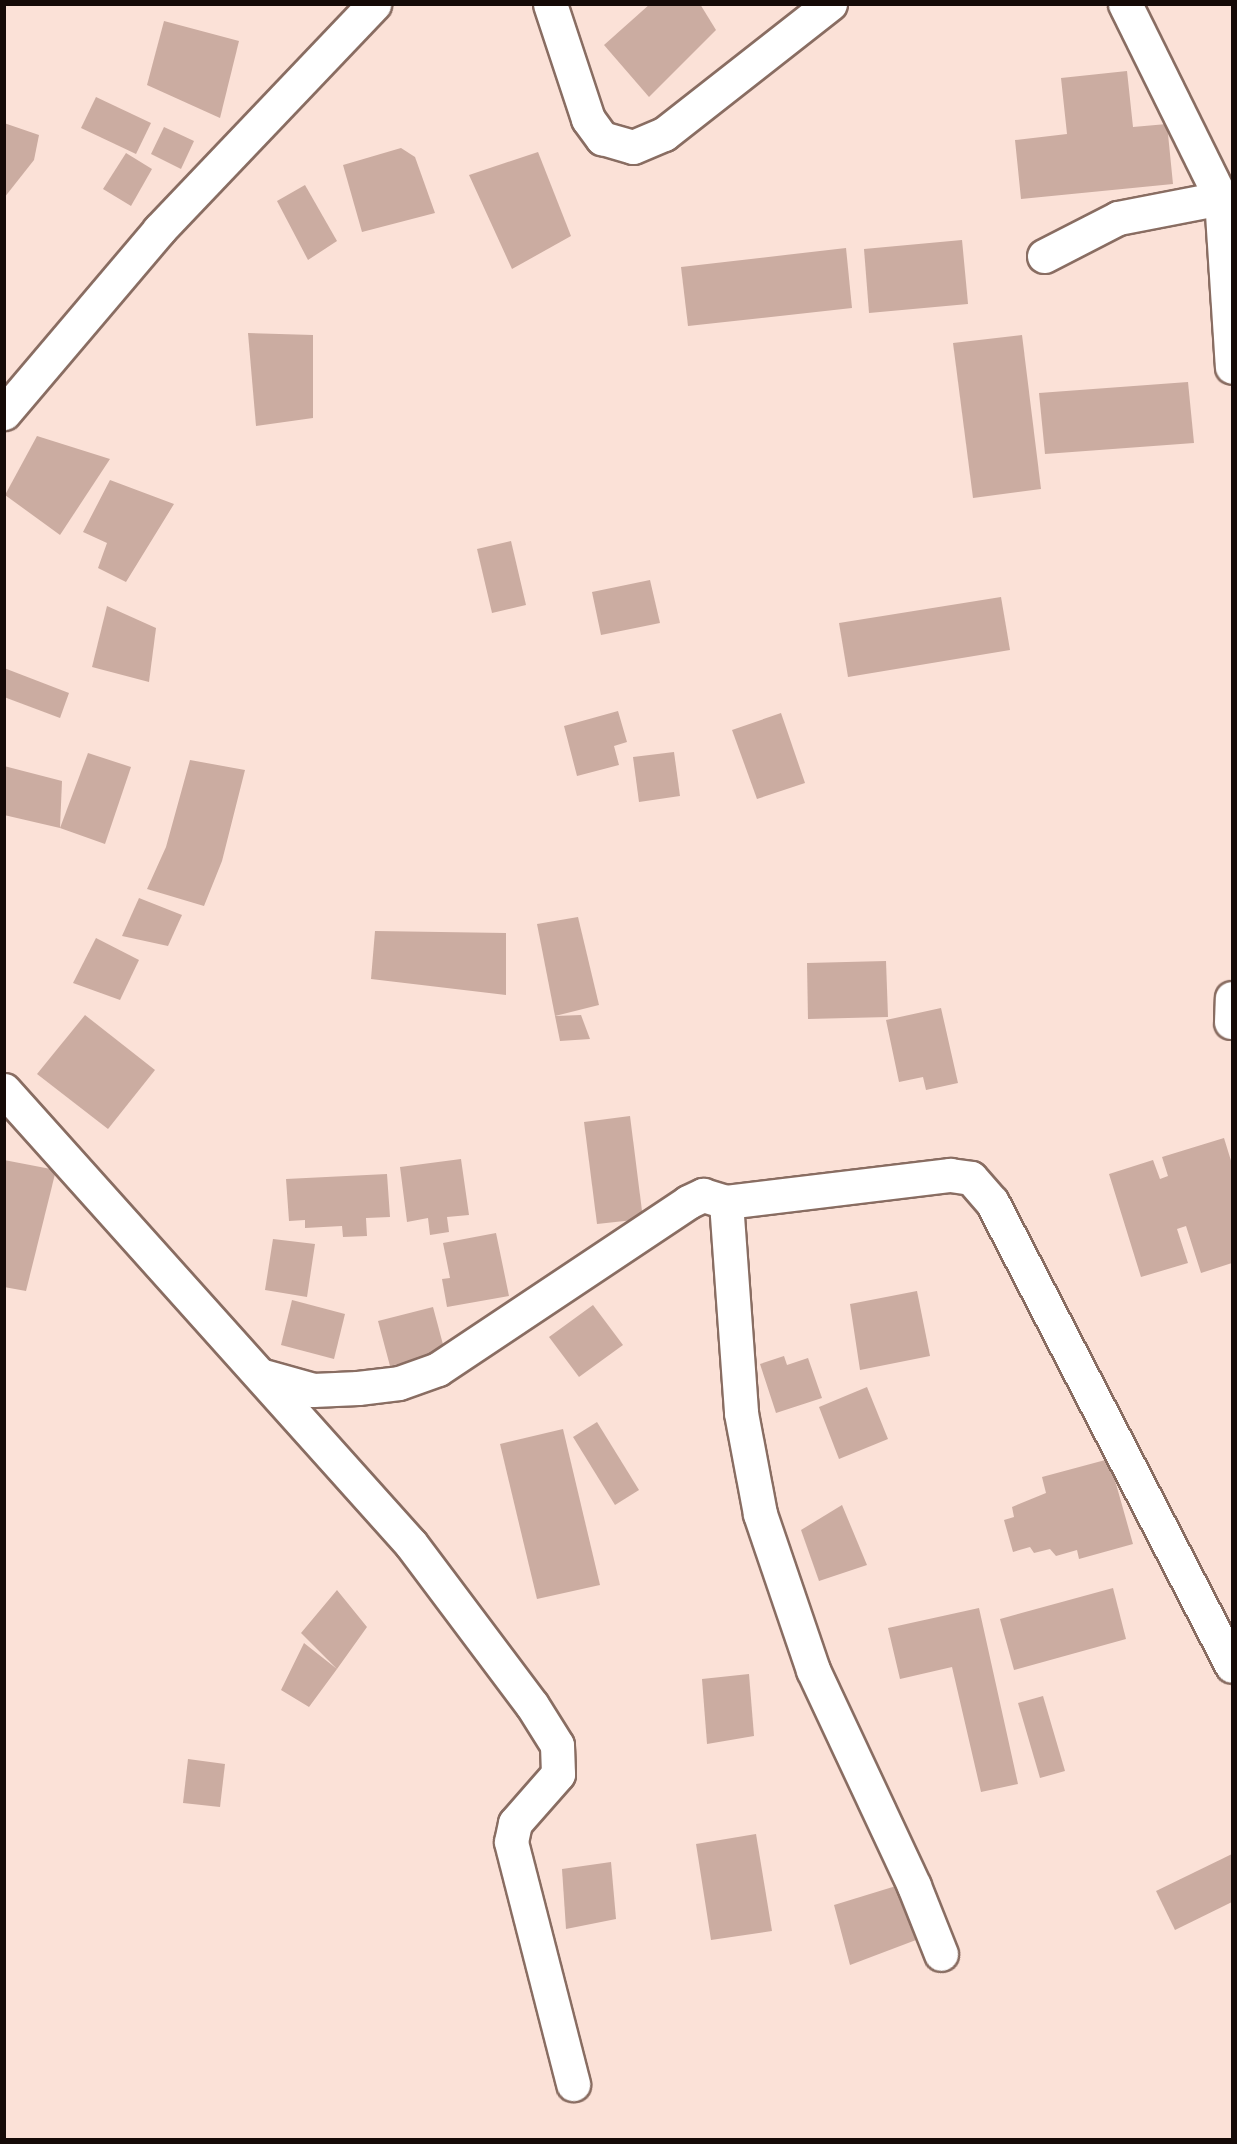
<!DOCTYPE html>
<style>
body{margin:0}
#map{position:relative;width:1237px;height:2144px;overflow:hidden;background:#fbe1d7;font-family:Helvetica,sans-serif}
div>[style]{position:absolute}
.building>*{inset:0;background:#cbaca1}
.roads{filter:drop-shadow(2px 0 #896d62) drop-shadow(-2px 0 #896d62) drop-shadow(0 2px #896d62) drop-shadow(0 -2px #896d62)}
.minor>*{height:33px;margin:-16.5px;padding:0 16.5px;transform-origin:16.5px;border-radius:16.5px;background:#fff}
span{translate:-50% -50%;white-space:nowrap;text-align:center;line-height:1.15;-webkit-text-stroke:5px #fbe1d7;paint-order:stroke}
.frame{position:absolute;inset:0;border:6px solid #150a07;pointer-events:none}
</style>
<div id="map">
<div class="building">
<div style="clip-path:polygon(650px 4px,700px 4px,716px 30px,649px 97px,604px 45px)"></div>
<div style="clip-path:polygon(164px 21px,239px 41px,220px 118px,147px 85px)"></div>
<div style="clip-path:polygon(1127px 71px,1133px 127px,1167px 124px,1173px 184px,1021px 199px,1015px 140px,1067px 134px,1061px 78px)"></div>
<div style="clip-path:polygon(96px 97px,151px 123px,136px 154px,81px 128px)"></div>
<div style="clip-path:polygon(4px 123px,39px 135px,34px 160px,4px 198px)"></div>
<div style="clip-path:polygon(164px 127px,194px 141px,181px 169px,151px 154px)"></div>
<div style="clip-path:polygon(401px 148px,415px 157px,435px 213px,362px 232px,343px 165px)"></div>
<div style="clip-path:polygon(538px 152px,571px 236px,512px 269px,469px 175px)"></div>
<div style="clip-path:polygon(126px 153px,152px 169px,131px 206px,103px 189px)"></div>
<div style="clip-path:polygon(305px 185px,337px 241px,308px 260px,277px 201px)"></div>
<div style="clip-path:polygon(962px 240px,968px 304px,869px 313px,864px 249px)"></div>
<div style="clip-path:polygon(846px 248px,852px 308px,688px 326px,681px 267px)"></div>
<div style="clip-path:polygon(248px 333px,313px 335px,313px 418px,256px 426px)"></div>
<div style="clip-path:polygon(1022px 335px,1041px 489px,973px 498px,953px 343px)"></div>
<div style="clip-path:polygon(1188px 382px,1194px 443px,1045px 454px,1039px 393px)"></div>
<div style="clip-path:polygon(37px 436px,110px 459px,60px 535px,5px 495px)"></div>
<div style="clip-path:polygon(110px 480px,174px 504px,126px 582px,98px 568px,107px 543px,83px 532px)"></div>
<div style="clip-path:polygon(511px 541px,526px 605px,492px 613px,477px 549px)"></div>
<div style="clip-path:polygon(650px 580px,660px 623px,601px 635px,592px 592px)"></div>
<div style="clip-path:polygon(1001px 597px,1010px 650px,848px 677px,839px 623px)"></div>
<div style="clip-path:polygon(107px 606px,156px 628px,149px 682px,92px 667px)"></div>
<div style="clip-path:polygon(4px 668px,69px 693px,60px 718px,4px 697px)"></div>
<div style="clip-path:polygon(618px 711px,627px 742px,614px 746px,619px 765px,577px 776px,564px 726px)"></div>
<div style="clip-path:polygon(781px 713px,805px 783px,757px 799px,732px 730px)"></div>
<div style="clip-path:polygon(674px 752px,680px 796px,639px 802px,633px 757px)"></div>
<div style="clip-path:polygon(88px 753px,131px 767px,105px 844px,60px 828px)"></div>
<div style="clip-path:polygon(190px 760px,245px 770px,222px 861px,204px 906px,147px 889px,166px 847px)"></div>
<div style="clip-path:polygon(4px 766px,62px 781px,60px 828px,4px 815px)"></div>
<div style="clip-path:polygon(139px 898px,182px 915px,168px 946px,122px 936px)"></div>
<div style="clip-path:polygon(578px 917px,599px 1005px,555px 1016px,537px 924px)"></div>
<div style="clip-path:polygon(375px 931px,506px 933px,506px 995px,371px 979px)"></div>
<div style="clip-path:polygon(96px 938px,139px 960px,120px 1000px,73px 983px)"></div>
<div style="clip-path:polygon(886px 961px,888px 1017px,808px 1019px,807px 963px)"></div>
<div style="clip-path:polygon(941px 1008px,958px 1083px,926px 1090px,923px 1077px,899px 1082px,886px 1020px)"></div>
<div style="clip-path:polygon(85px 1015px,155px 1070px,108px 1129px,37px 1074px)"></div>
<div style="clip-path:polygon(581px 1015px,590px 1039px,560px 1041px,555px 1016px)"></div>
<div style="clip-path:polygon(630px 1116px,643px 1219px,597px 1224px,584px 1122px)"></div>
<div style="clip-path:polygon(1224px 1138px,1232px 1164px,1232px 1263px,1201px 1273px,1186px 1226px,1177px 1229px,1188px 1263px,1141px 1277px,1109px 1174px,1153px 1160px,1160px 1179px,1168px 1176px,1162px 1157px)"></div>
<div style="clip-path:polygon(461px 1159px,469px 1215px,447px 1217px,449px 1232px,430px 1235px,428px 1218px,407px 1222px,400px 1167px)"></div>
<div style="clip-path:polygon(4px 1160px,56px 1170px,26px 1291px,4px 1287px)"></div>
<div style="clip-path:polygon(387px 1174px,390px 1217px,366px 1218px,367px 1236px,343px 1237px,342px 1226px,305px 1228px,305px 1220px,289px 1221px,286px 1179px)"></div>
<div style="clip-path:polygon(496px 1233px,509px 1296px,447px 1307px,442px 1279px,450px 1278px,443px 1243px)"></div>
<div style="clip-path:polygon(273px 1239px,315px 1244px,307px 1297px,265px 1290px)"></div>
<div style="clip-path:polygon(917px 1291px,930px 1356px,860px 1370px,850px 1304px)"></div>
<div style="clip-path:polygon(292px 1300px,345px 1314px,334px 1359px,281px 1345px)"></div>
<div style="clip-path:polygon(593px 1305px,623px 1345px,579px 1377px,549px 1337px)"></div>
<div style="clip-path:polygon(433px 1307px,445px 1352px,390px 1366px,378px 1321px)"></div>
<div style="clip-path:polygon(784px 1356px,787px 1365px,808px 1358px,822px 1398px,776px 1413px,760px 1364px)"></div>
<div style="clip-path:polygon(867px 1387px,888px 1439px,839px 1459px,819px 1407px)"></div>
<div style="clip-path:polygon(597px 1422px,639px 1490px,615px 1505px,573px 1437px)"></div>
<div style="clip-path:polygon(563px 1429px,600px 1585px,537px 1599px,500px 1444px)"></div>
<div style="clip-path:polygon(1109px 1459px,1133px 1544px,1079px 1559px,1077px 1550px,1056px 1556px,1050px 1549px,1034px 1553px,1030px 1547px,1013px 1552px,1004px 1520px,1014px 1517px,1012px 1507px,1046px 1493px,1042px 1477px)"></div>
<div style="clip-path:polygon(842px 1505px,867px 1565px,819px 1581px,801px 1530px)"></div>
<div style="clip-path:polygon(1113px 1588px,1126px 1639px,1014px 1670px,1000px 1619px)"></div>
<div style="clip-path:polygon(337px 1590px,367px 1627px,337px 1669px,309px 1707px,281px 1690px,304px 1643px,337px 1669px,301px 1633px)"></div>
<div style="clip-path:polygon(979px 1608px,1018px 1784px,981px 1792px,952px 1667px,900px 1679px,888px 1628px)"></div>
<div style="clip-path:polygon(749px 1674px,754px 1736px,707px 1744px,702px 1679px)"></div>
<div style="clip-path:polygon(1043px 1696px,1065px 1771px,1040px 1778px,1018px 1703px)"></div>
<div style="clip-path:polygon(188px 1759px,225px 1764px,220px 1807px,183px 1803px)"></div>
<div style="clip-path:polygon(756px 1834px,772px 1931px,711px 1940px,696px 1844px)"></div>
<div style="clip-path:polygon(1232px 1854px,1232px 1902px,1175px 1930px,1156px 1891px)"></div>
<div style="clip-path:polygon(611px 1862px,616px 1919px,566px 1929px,562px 1869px)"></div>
<div style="clip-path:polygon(896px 1886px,916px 1940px,850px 1965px,834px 1905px)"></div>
</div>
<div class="roads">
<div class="minor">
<div style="left:550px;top:4px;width:121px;rotate:71.7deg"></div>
<div style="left:588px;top:119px;width:24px;rotate:54deg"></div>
<div style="left:602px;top:138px;width:32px;rotate:16deg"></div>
<div style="left:633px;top:147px;width:34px;rotate:-23deg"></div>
<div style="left:664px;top:134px;width:211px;rotate:-38.1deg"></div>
<div style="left:1125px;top:4px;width:216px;rotate:63.7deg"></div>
<div style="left:1221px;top:198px;width:169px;rotate:86.3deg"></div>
<div style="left:1044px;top:256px;width:83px;rotate:-27.2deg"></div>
<div style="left:1118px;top:218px;width:105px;rotate:-11deg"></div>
<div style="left:4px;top:413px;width:240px;rotate:-49.7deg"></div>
<div style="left:159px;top:230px;width:312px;rotate:-46.4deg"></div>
<div style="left:1231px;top:1022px;width:24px;rotate:-88deg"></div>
<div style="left:4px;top:1090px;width:610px;rotate:48.12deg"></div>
<div style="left:411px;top:1544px;width:201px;rotate:53.1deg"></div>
<div style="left:532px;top:1705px;width:47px;rotate:58deg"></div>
<div style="left:557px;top:1745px;width:29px;rotate:88deg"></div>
<div style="left:558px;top:1774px;width:65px;rotate:131.3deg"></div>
<div style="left:515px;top:1823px;width:19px;rotate:102deg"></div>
<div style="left:511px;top:1842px;width:250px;rotate:75.6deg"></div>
<div style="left:726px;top:1202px;width:212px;rotate:85.9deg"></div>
<div style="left:741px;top:1413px;width:103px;rotate:79.3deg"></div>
<div style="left:760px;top:1514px;width:165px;rotate:71.2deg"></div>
<div style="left:813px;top:1670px;width:238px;rotate:64.9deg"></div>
<div style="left:914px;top:1886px;width:73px;rotate:68.3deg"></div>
<div style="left:263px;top:1376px;width:52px;rotate:15.6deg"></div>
<div style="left:313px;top:1390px;width:45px;rotate:-2.5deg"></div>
<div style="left:358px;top:1388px;width:41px;rotate:-7deg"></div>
<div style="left:399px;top:1383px;width:41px;rotate:-19.7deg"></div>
<div style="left:438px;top:1369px;width:301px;rotate:-33.7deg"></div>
<div style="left:688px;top:1202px;width:17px;rotate:-25deg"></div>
<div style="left:703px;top:1195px;width:24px;rotate:17deg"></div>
<div style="left:726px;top:1202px;width:226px;rotate:-6.9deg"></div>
<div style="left:950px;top:1175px;width:21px;rotate:8deg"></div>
<div style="left:971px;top:1178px;width:32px;rotate:49deg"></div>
<div style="left:992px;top:1202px;width:522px;rotate:62.65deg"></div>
</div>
</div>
<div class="frame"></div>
</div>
